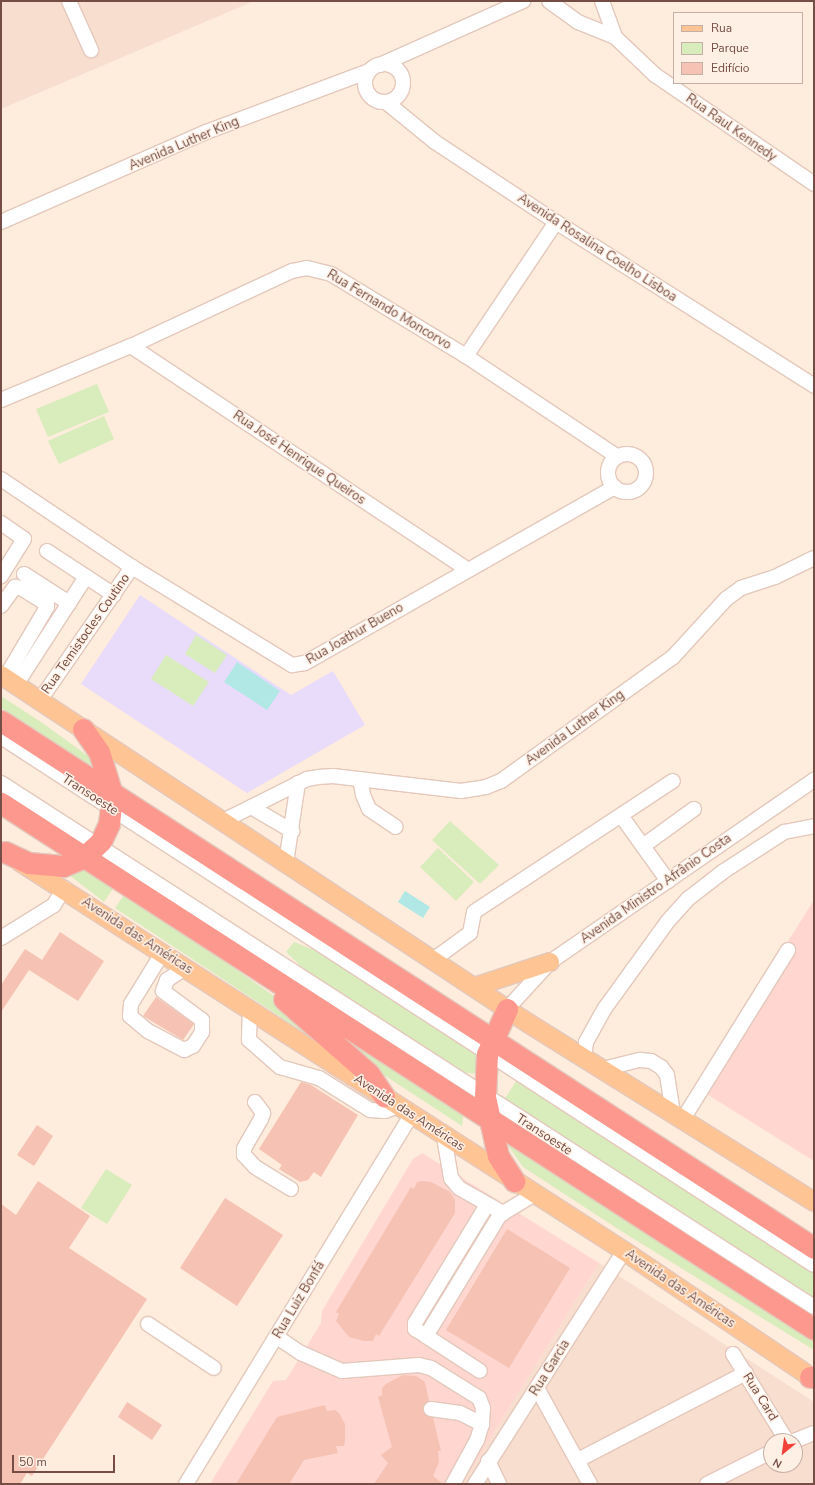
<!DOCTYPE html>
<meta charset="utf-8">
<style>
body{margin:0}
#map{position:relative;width:815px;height:1485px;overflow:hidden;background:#feecdd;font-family:"Nunito Sans",sans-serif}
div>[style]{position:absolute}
.residential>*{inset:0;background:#f8dece}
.commercial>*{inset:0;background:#ffd6d0}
.education>*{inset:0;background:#e9dbfa}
.green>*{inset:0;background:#d8ecbc}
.water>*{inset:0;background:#b1e8e6}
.building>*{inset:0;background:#f5c2b3}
.roads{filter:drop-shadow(1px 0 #e4c8bc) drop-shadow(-1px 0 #e4c8bc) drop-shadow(0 1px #e4c8bc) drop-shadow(0 -1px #e4c8bc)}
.minor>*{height:14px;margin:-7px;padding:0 7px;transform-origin:7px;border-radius:7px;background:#fff}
.minor>.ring{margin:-7px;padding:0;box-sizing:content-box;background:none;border:14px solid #fff;border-radius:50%}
.major>*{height:18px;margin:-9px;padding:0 9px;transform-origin:9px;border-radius:9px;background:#ffc493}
.highway>*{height:21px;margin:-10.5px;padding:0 10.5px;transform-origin:10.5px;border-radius:10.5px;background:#fd988f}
span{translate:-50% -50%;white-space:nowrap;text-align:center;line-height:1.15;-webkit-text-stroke:3px #fff0e5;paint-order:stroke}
.street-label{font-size:13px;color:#754d45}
.frame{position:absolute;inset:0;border:2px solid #754d45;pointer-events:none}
.legend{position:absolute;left:673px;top:12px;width:130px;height:72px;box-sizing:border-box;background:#fff0e5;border:1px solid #c8afa5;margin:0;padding:5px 7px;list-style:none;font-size:12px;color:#754d45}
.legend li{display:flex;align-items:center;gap:8px;height:20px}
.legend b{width:20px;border:1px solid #c8afa5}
.north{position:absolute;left:763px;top:1433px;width:40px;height:40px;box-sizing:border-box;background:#fff0e5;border:1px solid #c8afa5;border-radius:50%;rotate:209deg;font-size:11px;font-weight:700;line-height:16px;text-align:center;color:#754d45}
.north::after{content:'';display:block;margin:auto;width:14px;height:18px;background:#f24139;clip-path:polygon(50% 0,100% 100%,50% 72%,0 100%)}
.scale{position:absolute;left:12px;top:1455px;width:103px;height:18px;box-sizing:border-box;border:2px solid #754d45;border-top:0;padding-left:5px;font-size:12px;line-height:14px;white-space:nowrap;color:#754d45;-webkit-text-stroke:3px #fff0e5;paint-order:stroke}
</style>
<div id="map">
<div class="residential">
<div style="clip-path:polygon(1px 1px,254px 1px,1px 109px)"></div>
<div style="clip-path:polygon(evenodd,599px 1263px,814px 1402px,814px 1484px,462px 1484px,599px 1263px,771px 1441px,795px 1441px,795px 1465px,771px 1465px,771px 1441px)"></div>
</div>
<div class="commercial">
<div style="clip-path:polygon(814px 900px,814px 1161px,705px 1093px,691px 1096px)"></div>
<div style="clip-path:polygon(422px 1153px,599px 1263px,462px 1484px,210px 1484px,273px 1381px,286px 1380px,321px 1323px,322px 1311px,413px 1159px)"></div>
</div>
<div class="education">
<div style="clip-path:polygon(140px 595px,291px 695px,333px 671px,365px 725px,247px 793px,81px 684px)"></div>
</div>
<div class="green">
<div style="clip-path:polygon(97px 384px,109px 412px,48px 437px,36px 409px)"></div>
<div style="clip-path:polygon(104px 416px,114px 439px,59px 464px,48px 441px)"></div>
<div style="clip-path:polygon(196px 635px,227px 655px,215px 673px,185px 654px)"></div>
<div style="clip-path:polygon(166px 655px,209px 682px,193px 706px,151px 679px)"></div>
<div style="clip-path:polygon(1px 696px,41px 722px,95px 761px,89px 765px,1px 708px)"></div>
<div style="clip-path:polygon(450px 821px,499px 865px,480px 884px,432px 840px)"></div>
<div style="clip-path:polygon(438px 848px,474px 882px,456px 901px,420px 867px)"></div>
<div style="clip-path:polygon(83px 862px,116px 884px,104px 902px,64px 871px)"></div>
<div style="clip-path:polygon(126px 892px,298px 1013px,332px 1051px,115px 908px)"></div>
<div style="clip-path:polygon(294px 942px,324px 954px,479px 1053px,478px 1074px,460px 1072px,315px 980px,286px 952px)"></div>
<div style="clip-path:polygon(325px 1020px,464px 1111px,462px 1126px,361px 1060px)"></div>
<div style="clip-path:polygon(517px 1080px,814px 1269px,814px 1298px,504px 1100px)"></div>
<div style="clip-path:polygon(500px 1134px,814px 1335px,814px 1350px,621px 1231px,523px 1167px)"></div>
<div style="clip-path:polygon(106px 1169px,132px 1185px,107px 1224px,81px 1208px)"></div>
</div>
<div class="water">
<div style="clip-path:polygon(237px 662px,280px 691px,267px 710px,224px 682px)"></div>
<div style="clip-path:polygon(405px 891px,430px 907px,423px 918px,398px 902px)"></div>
</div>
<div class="building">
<div style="clip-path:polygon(60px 932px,104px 961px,78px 1001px,29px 970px,1px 1012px,1px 985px,25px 949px,42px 960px)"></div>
<div style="clip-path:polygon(156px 997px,194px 1024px,183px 1040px,143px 1016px)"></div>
<div style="clip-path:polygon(301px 1082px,311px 1085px,358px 1115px,321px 1177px,314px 1172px,308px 1180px,300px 1182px,279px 1169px,282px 1165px,259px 1149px)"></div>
<div style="clip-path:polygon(37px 1125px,53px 1136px,34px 1166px,17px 1155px)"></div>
<div style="clip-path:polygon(38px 1181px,90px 1216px,69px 1248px,147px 1299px,32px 1476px,27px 1473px,20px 1484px,1px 1484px,1px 1204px,16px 1215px)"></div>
<div style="clip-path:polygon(423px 1181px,431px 1182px,450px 1192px,455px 1200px,455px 1213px,379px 1336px,376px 1334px,373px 1341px,364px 1341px,349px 1337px,336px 1321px,339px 1314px,336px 1312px,411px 1187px,414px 1189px,417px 1182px)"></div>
<div style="clip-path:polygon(225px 1198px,283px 1235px,237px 1306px,180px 1268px)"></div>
<div style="clip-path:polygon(507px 1229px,570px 1268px,509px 1368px,446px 1330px)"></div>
<div style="clip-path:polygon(403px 1375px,416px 1376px,425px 1382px,429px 1401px,424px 1404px,423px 1412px,433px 1418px,441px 1451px,438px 1451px,439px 1462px,433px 1476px,443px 1484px,374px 1484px,388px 1463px,381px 1455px,392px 1447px,378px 1397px,382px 1395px,382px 1388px,386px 1384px)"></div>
<div style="clip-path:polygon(127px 1402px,162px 1425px,152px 1440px,118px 1417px)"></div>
<div style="clip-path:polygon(325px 1405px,327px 1411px,335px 1410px,339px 1413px,345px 1424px,345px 1441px,344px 1446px,336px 1446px,338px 1453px,304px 1460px,289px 1484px,236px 1484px,277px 1417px)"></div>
</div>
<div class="roads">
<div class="minor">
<div style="left:69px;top:1px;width:54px;rotate:65.8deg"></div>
<div style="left:549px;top:1px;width:36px;rotate:36deg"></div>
<div style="left:578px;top:22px;width:40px;rotate:22deg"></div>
<div style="left:615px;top:37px;width:55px;rotate:43.5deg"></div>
<div style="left:655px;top:75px;width:193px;rotate:34.4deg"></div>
<div style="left:602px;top:1px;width:38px;rotate:70deg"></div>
<div class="ring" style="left:365px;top:64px;width:24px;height:24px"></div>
<div style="left:380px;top:65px;width:157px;rotate:-24.1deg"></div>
<div style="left:386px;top:102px;width:63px;rotate:39.2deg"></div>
<div style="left:435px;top:142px;width:145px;rotate:33.5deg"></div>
<div style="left:556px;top:222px;width:306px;rotate:32.4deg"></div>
<div style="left:1px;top:222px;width:224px;rotate:-23.7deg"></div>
<div style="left:206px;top:132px;width:174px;rotate:-20.5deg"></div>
<div style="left:131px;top:346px;width:403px;rotate:33.6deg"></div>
<div style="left:466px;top:356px;width:161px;rotate:-56.1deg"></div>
<div style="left:1px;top:400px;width:141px;rotate:-22.6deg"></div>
<div style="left:131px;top:346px;width:178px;rotate:-25deg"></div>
<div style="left:292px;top:271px;width:15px;rotate:-11deg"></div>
<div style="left:307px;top:268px;width:25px;rotate:14deg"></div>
<div style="left:331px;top:274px;width:158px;rotate:31.3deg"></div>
<div style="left:466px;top:356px;width:182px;rotate:33.6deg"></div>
<div class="ring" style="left:608px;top:454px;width:24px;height:24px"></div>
<div style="left:1px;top:479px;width:158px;rotate:33.9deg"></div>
<div style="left:132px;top:567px;width:188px;rotate:31.5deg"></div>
<div style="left:292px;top:665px;width:13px;rotate:-9deg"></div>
<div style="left:305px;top:663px;width:356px;rotate:-29.6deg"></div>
<div style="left:1px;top:523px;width:28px;rotate:35deg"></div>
<div style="left:24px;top:539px;width:44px;rotate:121.9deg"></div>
<div style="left:47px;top:551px;width:80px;rotate:33.3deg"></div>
<div style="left:24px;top:574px;width:54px;rotate:32.8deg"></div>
<div style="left:1px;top:606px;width:24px;rotate:-54deg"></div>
<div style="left:15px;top:587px;width:6px;rotate:9deg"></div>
<div style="left:21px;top:588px;width:31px;rotate:32deg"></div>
<div style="left:47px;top:604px;width:3px;rotate:90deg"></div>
<div style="left:47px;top:607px;width:82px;rotate:120.6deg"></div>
<div style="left:16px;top:685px;width:129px;rotate:-57.1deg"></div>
<div style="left:40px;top:700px;width:162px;rotate:-55.3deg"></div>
<div style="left:1px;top:737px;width:969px;rotate:33deg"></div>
<div style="left:360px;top:779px;width:16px;rotate:79deg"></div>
<div style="left:363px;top:795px;width:15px;rotate:67deg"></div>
<div style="left:369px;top:809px;width:32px;rotate:34deg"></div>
<div style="left:1px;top:783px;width:967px;rotate:32.8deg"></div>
<div style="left:251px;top:807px;width:48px;rotate:30.3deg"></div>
<div style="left:622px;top:817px;width:79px;rotate:54.3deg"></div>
<div style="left:223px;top:821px;width:94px;rotate:-26.6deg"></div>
<div style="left:307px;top:779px;width:11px;rotate:-10deg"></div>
<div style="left:318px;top:777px;width:15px;rotate:-4deg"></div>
<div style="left:333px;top:776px;width:129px;rotate:6.7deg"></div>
<div style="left:461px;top:791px;width:25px;rotate:-9deg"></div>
<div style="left:486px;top:787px;width:16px;rotate:-22deg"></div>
<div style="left:501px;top:781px;width:212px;rotate:-35.8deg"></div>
<div style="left:673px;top:657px;width:79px;rotate:-47.6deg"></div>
<div style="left:726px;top:599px;width:19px;rotate:-36deg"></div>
<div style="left:741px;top:588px;width:36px;rotate:-18deg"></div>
<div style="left:775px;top:577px;width:43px;rotate:-26deg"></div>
<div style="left:643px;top:846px;width:63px;rotate:-36deg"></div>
<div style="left:286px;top:863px;width:81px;rotate:-81.5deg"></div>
<div style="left:1px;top:938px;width:62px;rotate:-31.9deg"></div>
<div style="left:54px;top:905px;width:20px;rotate:-60deg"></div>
<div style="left:163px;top:952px;width:61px;rotate:121.6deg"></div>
<div style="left:131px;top:1004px;width:12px;rotate:95deg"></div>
<div style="left:130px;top:1016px;width:23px;rotate:40deg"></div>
<div style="left:148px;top:1031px;width:41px;rotate:27.8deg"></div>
<div style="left:184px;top:1050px;width:10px;rotate:-24deg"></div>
<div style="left:193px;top:1046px;width:17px;rotate:-57deg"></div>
<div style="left:202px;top:1032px;width:12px;rotate:-90deg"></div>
<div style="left:202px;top:1020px;width:49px;rotate:-143.4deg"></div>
<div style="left:163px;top:991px;width:12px;rotate:-70deg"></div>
<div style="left:167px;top:980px;width:23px;rotate:-34deg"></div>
<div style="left:433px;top:960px;width:46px;rotate:-36.1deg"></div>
<div style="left:470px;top:933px;width:21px;rotate:-79deg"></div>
<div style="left:474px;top:912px;width:238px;rotate:-33.4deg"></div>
<div style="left:250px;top:1009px;width:31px;rotate:92deg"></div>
<div style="left:249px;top:1040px;width:41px;rotate:41.1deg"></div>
<div style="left:280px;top:1067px;width:41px;rotate:15.8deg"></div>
<div style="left:319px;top:1078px;width:60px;rotate:32.1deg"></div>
<div style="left:370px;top:1110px;width:15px;rotate:4deg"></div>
<div style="left:385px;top:1111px;width:14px;rotate:-21deg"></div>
<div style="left:507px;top:1009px;width:64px;rotate:-47.5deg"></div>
<div style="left:550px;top:962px;width:321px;rotate:-34.6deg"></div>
<div style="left:584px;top:1057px;width:15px;rotate:-82deg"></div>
<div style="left:586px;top:1042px;width:39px;rotate:-61deg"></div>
<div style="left:605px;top:1008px;width:107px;rotate:-54.1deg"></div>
<div style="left:668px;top:921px;width:31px;rotate:-48deg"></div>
<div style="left:689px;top:898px;width:44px;rotate:-37.6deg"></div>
<div style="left:724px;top:871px;width:72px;rotate:-33deg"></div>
<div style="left:784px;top:832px;width:31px;rotate:-11deg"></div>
<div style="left:603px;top:1069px;width:38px;rotate:-14deg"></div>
<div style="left:640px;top:1060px;width:11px;rotate:5deg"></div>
<div style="left:651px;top:1061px;width:12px;rotate:31deg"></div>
<div style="left:661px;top:1067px;width:10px;rotate:53deg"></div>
<div style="left:667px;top:1075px;width:37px;rotate:81deg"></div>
<div style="left:255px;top:1102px;width:14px;rotate:54deg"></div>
<div style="left:263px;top:1113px;width:6px;rotate:108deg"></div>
<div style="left:261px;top:1119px;width:34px;rotate:120deg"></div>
<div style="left:244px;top:1149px;width:6px;rotate:90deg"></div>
<div style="left:244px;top:1155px;width:16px;rotate:47deg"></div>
<div style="left:255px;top:1167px;width:42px;rotate:31.4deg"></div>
<div style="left:683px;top:1119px;width:199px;rotate:-58.1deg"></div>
<div style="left:444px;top:1137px;width:42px;rotate:80.3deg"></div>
<div style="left:451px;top:1178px;width:13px;rotate:51deg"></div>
<div style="left:459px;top:1188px;width:51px;rotate:29.6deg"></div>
<div style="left:503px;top:1213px;width:37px;rotate:-31deg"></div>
<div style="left:487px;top:1205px;width:138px;rotate:121.4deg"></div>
<div style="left:415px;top:1323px;width:6px;rotate:90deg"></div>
<div style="left:415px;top:1329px;width:13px;rotate:32deg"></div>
<div style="left:426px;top:1336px;width:144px;rotate:-58.6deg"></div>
<div style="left:148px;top:1324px;width:79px;rotate:33.7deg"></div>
<div style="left:426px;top:1336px;width:64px;rotate:32.9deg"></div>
<div style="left:277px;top:1337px;width:29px;rotate:34deg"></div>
<div style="left:301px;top:1353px;width:45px;rotate:23.7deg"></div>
<div style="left:342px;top:1371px;width:77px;rotate:-4.5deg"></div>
<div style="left:419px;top:1365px;width:12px;rotate:14deg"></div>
<div style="left:431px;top:1368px;width:57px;rotate:32deg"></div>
<div style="left:479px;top:1398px;width:11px;rotate:68deg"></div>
<div style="left:483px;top:1408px;width:16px;rotate:94deg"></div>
<div style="left:482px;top:1424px;width:17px;rotate:107deg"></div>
<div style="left:477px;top:1440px;width:50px;rotate:118.6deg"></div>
<div style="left:733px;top:1354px;width:102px;rotate:58.2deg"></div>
<div style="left:537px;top:1388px;width:110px;rotate:61.1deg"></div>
<div style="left:431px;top:1409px;width:29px;rotate:8deg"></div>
<div style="left:460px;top:1413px;width:25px;rotate:27deg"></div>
<div style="left:794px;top:1441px;width:22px;rotate:-22deg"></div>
<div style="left:578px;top:1460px;width:189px;rotate:-27.4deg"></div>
<div style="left:488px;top:1461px;width:25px;rotate:64deg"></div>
<div style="left:186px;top:1484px;width:432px;rotate:-58.6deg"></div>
<div style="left:475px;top:1484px;width:277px;rotate:-57.4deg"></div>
<div style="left:707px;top:1484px;width:72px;rotate:-26.6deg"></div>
</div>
<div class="major">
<div style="left:1px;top:675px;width:632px;rotate:33.44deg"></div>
<div style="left:528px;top:1023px;width:337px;rotate:32deg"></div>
<div style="left:20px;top:862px;width:718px;rotate:32.78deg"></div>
<div style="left:624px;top:1251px;width:229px;rotate:34deg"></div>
<div style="left:474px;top:987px;width:80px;rotate:-18.2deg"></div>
</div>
<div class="highway">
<div style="left:1px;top:721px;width:969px;rotate:32.95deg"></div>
<div style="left:1px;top:803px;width:968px;rotate:32.9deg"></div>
<div style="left:5px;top:852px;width:26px;rotate:25deg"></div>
<div style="left:29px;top:863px;width:34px;rotate:5deg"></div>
<div style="left:63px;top:866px;width:23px;rotate:-23deg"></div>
<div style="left:84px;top:857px;width:23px;rotate:-43deg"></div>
<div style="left:101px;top:841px;width:19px;rotate:-65deg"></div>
<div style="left:109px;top:824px;width:30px;rotate:-84deg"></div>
<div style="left:112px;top:794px;width:44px;rotate:-107.2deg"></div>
<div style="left:99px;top:752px;width:28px;rotate:-125deg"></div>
<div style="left:284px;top:999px;width:113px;rotate:41.4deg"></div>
<div style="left:369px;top:1074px;width:27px;rotate:56deg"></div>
<div style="left:507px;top:1009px;width:49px;rotate:114deg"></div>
<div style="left:487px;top:1054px;width:43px;rotate:92.7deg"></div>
<div style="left:485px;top:1097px;width:60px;rotate:77.6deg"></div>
<div style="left:498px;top:1156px;width:30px;rotate:57deg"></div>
<div style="left:810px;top:1377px;width:4px"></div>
</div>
</div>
<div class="street-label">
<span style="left:731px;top:128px;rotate:35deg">Rua Raul Kennedy</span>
<span style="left:184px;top:144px;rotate:-23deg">Avenida Luther King</span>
<span style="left:597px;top:248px;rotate:33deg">Avenida Rosalina Coelho Lisboa</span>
<span style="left:389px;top:310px;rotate:31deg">Rua Fernando Moncorvo</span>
<span style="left:299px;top:458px;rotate:34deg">Rua José Henrique Queiros</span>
<span style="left:86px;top:634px;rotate:-55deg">Rua Temistocles Coutino</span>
<span style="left:355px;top:634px;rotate:-30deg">Rua Joathur Bueno</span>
<span style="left:575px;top:728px;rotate:-36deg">Avenida Luther King</span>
<span style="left:90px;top:795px;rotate:33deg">Transoeste</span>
<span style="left:656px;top:889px;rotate:-35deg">Avenida Ministro Afrânio Costa</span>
<span style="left:137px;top:936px;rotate:33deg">Avenida das Américas</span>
<span style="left:409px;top:1113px;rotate:33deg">Avenida das Américas</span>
<span style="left:544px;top:1135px;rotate:33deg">Transoeste</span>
<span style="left:680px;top:1289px;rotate:34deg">Avenida das Américas</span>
<span style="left:299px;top:1300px;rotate:-59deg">Rua Luiz Bonfá</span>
<span style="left:550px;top:1368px;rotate:-58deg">Rua Garcia</span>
<span style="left:760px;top:1397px;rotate:58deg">Rua Card</span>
</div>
<div class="frame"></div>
<ul class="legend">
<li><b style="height:5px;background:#ffc493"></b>Rua</li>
<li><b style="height:11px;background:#d8ecbc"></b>Parque</li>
<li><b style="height:11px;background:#f5c2b3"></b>Edifício</li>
</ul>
<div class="north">N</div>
<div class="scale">50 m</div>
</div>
